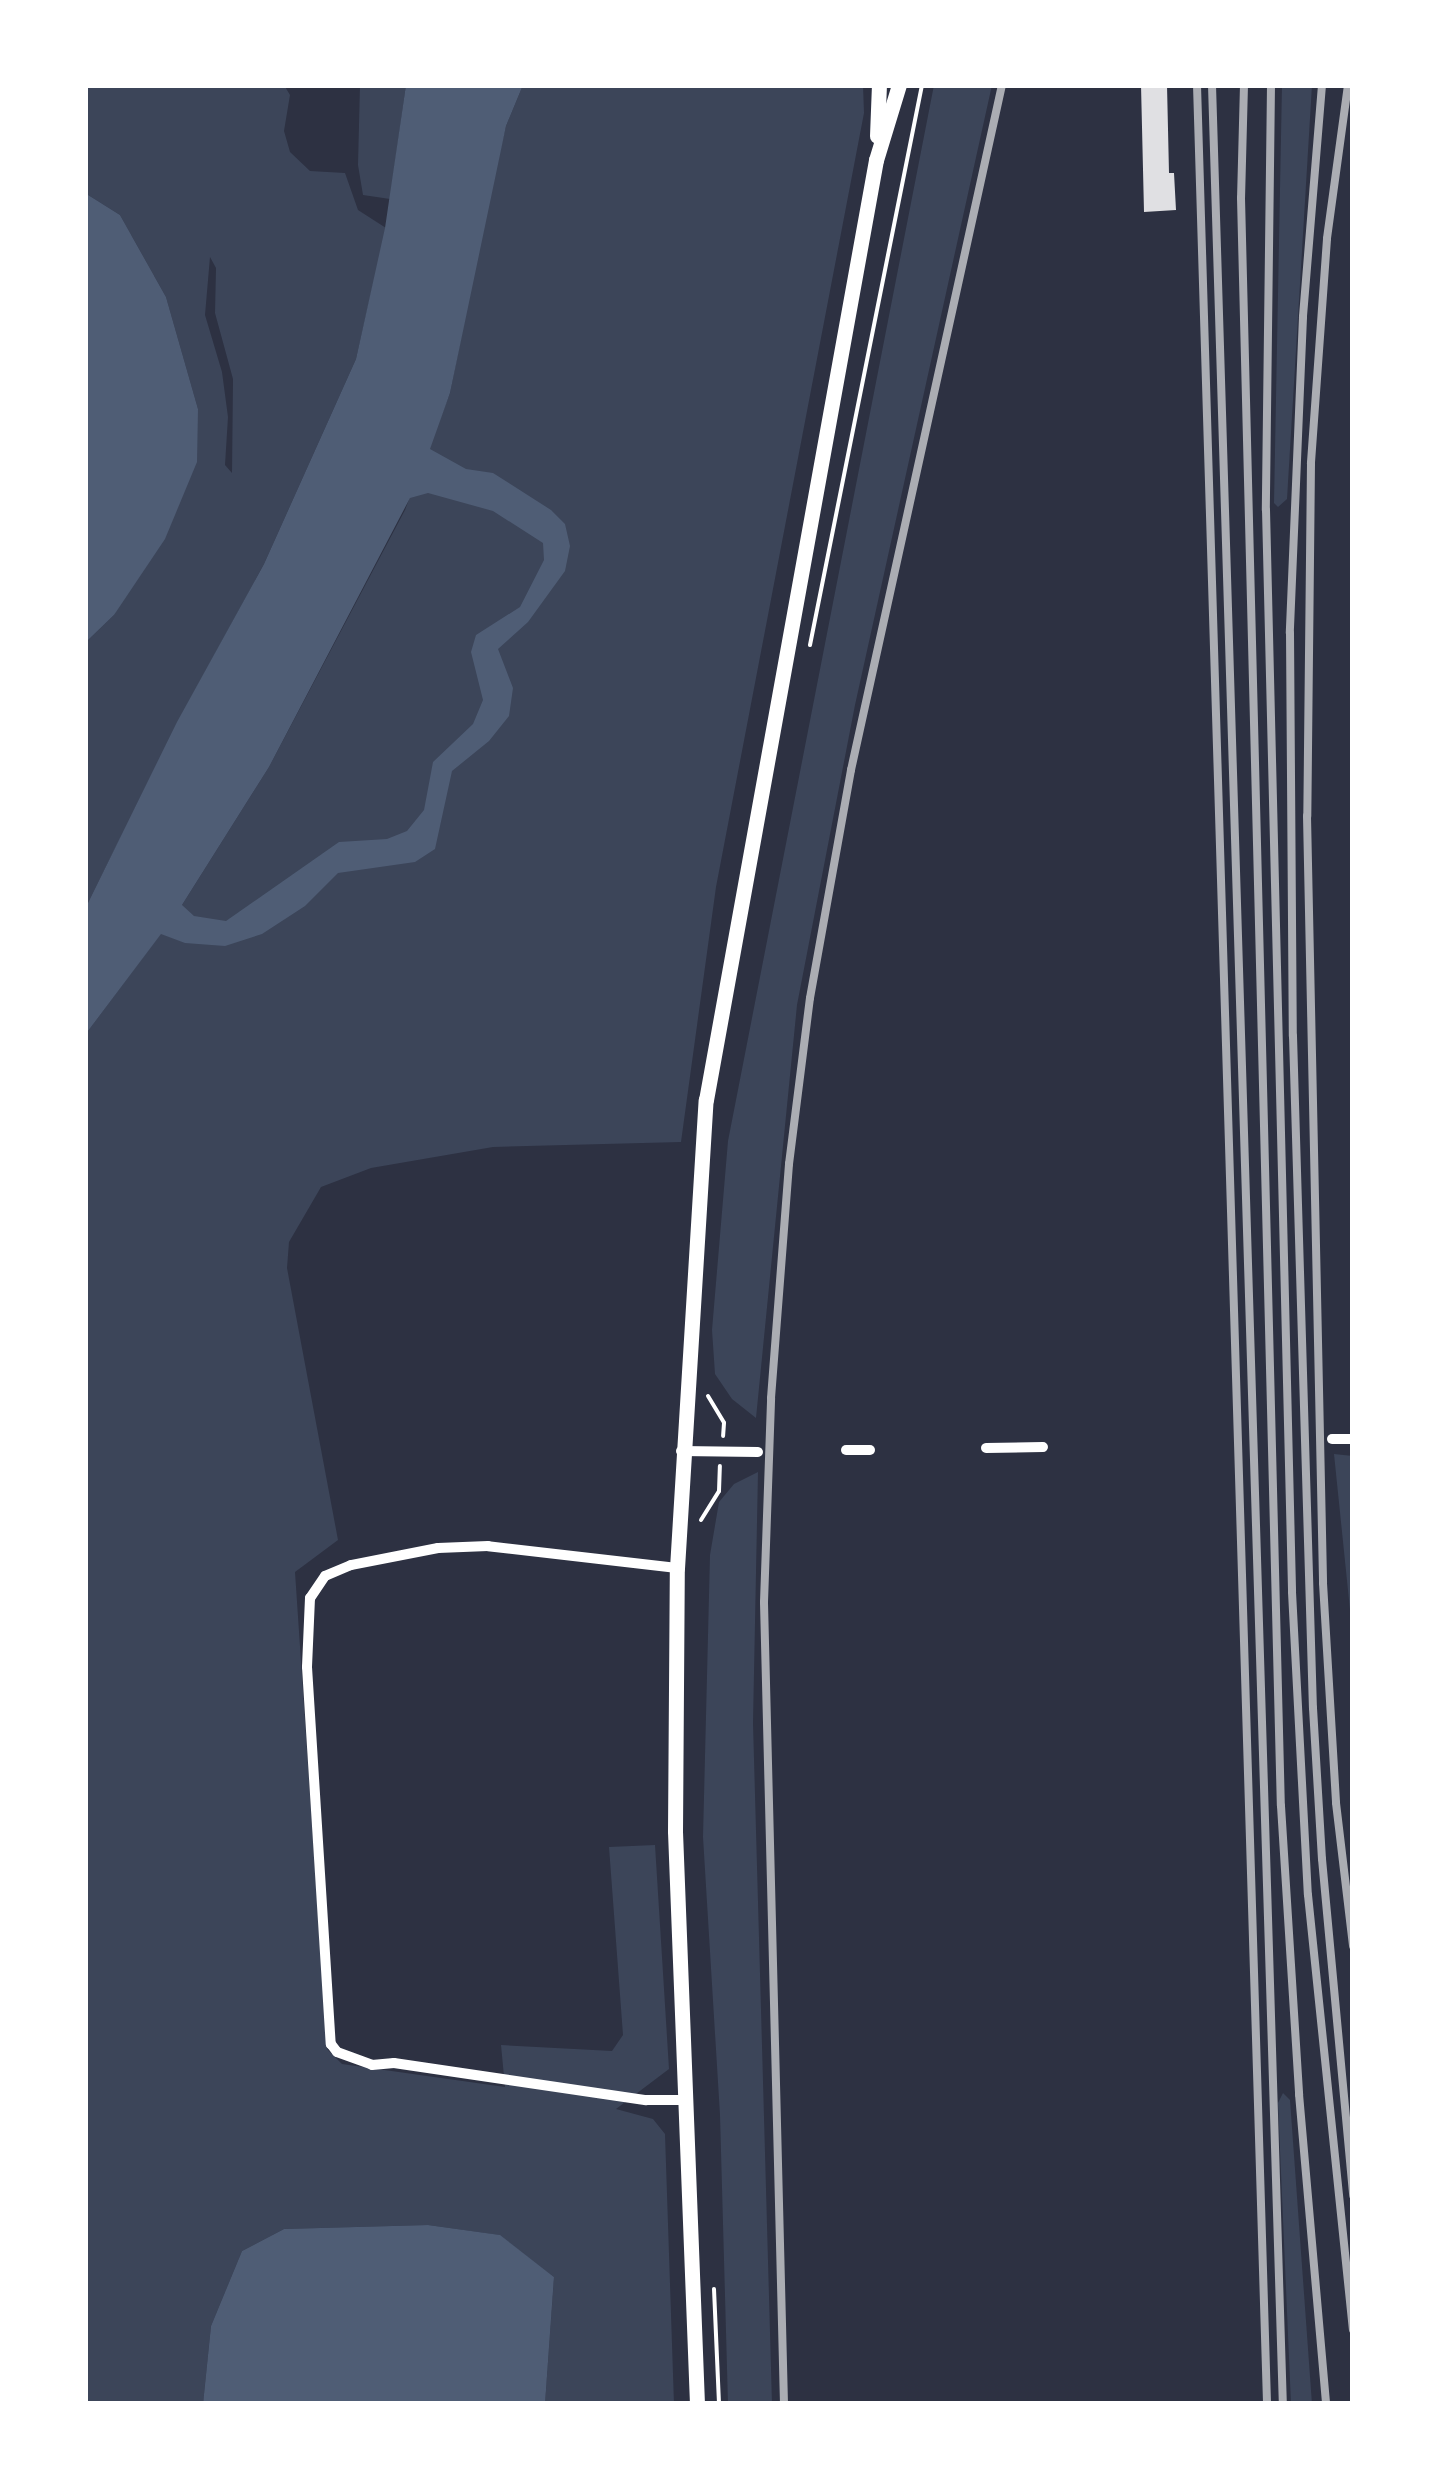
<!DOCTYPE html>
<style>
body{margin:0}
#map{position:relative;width:1438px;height:2489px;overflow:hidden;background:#2d3142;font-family:"Alegreya Sans",sans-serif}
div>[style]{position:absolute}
.green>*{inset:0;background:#3c4559}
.water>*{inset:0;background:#4f5d75}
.building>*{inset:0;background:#e0e0e3}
.path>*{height:4px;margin:-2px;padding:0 2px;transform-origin:2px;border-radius:2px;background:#fff}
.minor>*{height:10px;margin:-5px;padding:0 5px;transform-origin:5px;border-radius:5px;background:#fff}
.secondary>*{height:15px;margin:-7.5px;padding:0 7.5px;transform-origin:7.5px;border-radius:7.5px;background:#fff}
.rail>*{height:8px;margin:-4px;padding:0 4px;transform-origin:4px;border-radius:4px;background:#abadb3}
span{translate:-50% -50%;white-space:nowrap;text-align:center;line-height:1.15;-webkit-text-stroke:8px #fff;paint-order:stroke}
.frame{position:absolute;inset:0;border:88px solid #fff;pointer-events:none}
</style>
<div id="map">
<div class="green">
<div style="clip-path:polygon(evenodd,85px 85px,284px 85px,290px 95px,284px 131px,290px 152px,310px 171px,345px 173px,358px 210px,386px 228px,356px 359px,264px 564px,181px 716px,85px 909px,85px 643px,114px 615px,198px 409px,166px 297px,120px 215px,85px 193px,85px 85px,210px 257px,216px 268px,215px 313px,233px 379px,232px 473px,225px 465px,228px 417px,222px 372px,205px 315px,210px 257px)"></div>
<div style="clip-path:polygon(360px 85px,406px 85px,390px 199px,363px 195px,358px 165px)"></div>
<div style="clip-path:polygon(523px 85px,863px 85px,864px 113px,716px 887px,681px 1142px,493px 1147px,371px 1168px,321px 1187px,289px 1242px,287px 1268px,338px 1540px,295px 1572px,327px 2049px,342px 2064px,505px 2087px,501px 2045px,612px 2051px,623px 2035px,609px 1847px,655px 1845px,669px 2069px,616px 2109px,653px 2119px,665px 2134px,674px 2404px,545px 2404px,554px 2277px,499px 2235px,428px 2225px,284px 2229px,242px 2251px,211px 2326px,203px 2404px,85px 2404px,85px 1035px,182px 905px,269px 767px,405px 510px,450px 393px,489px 197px,506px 126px)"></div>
<div style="clip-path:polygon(934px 85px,992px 85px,855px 705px,797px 1005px,756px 1418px,732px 1399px,715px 1374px,712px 1330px,728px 1141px)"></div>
<div style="clip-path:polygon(1282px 85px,1312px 85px,1287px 499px,1278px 507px,1274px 503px)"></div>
<div style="clip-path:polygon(1334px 1454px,1353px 1456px,1353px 1639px)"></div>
<div style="clip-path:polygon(758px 1472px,753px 1723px,772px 2404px,728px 2404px,720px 2115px,703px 1837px,710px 1555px,719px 1502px,734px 1484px)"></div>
<div style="clip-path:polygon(1283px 2093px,1290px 2100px,1312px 2404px,1291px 2404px,1278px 2103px)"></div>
</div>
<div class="water">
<div style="clip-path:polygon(evenodd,406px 85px,523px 85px,506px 126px,450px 393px,430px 449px,466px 469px,493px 473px,551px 510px,565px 524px,570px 546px,565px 571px,528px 622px,498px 649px,513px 688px,509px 716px,489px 741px,452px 771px,435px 849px,415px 862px,338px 873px,305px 906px,262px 934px,225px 946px,185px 943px,161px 934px,85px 1035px,85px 909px,177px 722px,264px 564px,356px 359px,385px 228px,406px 85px,428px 493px,493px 511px,543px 543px,544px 560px,520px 607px,476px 635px,471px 652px,483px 700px,473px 724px,433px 762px,424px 810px,407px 831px,387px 839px,339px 842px,226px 921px,194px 916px,182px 905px,269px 767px,410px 498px,428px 493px)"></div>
<div style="clip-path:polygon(85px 193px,120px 215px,166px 297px,198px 409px,197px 462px,165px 539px,114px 615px,85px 643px)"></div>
<div style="clip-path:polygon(428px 2225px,500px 2235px,554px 2277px,545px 2404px,203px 2404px,211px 2326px,242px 2251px,284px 2229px)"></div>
</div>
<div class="building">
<div style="clip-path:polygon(1141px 85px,1167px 85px,1169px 173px,1174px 173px,1176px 210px,1144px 212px)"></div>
</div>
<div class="path">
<div style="left:810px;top:645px;width:571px;rotate:-78.69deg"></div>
<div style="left:708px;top:1396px;width:31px;rotate:59deg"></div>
<div style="left:724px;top:1423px;width:13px;rotate:94deg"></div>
<div style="left:701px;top:1520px;width:34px;rotate:-58deg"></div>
<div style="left:719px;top:1491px;width:25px;rotate:-88deg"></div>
<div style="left:714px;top:2289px;width:115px;rotate:87.5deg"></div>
</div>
<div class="minor">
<div style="left:1332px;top:1439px;width:21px"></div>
<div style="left:986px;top:1448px;width:57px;rotate:-1deg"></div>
<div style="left:846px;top:1450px;width:24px"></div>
<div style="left:681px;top:1451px;width:77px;rotate:0.7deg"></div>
<div style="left:677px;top:1568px;width:190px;rotate:-173.4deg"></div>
<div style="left:488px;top:1546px;width:50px;rotate:177.7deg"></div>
<div style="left:438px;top:1548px;width:89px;rotate:168.9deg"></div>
<div style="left:351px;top:1565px;width:28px;rotate:157deg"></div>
<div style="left:325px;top:1576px;width:27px;rotate:124deg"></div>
<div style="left:310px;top:1598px;width:69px;rotate:92.5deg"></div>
<div style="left:307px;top:1667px;width:378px;rotate:86.4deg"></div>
<div style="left:331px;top:2044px;width:10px;rotate:53deg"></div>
<div style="left:337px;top:2052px;width:37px;rotate:20deg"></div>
<div style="left:372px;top:2065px;width:22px;rotate:-5deg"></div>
<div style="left:394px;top:2063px;width:255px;rotate:8.4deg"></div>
<div style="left:646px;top:2100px;width:39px"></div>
</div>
<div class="secondary">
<div style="left:877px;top:136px;width:51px;rotate:-87.8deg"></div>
<div style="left:697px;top:2404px;width:573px;rotate:-92.2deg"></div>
<div style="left:675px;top:1831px;width:263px;rotate:-89.6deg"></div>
<div style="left:677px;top:1568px;width:469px;rotate:-86.5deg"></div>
<div style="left:706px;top:1100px;width:955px;rotate:-79.75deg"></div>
<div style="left:876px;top:160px;width:78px;rotate:-73deg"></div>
</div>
<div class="rail">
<div style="left:1197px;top:85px;width:2320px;rotate:88.27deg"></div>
<div style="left:1212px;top:85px;width:2320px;rotate:88.25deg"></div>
<div style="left:1244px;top:85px;width:113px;rotate:91.5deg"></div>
<div style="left:1241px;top:198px;width:1608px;rotate:88.58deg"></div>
<div style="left:1281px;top:1806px;width:289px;rotate:86.4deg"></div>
<div style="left:1299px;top:2094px;width:311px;rotate:85deg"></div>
<div style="left:1271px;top:85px;width:425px;rotate:90.7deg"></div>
<div style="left:1266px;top:510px;width:1082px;rotate:88.62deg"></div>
<div style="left:1292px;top:1592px;width:303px;rotate:87deg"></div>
<div style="left:1308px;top:1895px;width:437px;rotate:84.1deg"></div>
<div style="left:1322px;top:85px;width:233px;rotate:94.7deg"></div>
<div style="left:1303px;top:317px;width:316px;rotate:92.4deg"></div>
<div style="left:1290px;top:633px;width:403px;rotate:89.6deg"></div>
<div style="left:1293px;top:1036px;width:672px;rotate:88.3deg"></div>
<div style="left:1313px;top:1708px;width:151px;rotate:86.6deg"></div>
<div style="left:1322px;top:1859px;width:338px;rotate:84.7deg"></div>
<div style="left:1348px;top:85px;width:155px;rotate:97.8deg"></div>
<div style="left:1327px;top:239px;width:225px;rotate:94.1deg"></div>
<div style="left:1311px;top:463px;width:353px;rotate:90.6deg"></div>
<div style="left:1307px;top:816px;width:767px;rotate:88.8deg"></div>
<div style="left:1323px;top:1583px;width:220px;rotate:86.6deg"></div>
<div style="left:1336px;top:1803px;width:144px;rotate:83.2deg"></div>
<div style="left:784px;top:2404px;width:802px;rotate:-91.43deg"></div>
<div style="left:764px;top:1602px;width:204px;rotate:-88deg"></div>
<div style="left:771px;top:1398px;width:235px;rotate:-85.6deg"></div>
<div style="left:789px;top:1164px;width:167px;rotate:-82.8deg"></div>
<div style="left:810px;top:998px;width:232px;rotate:-79.8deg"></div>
<div style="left:851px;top:770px;width:701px;rotate:-77.57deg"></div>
</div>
<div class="frame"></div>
</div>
